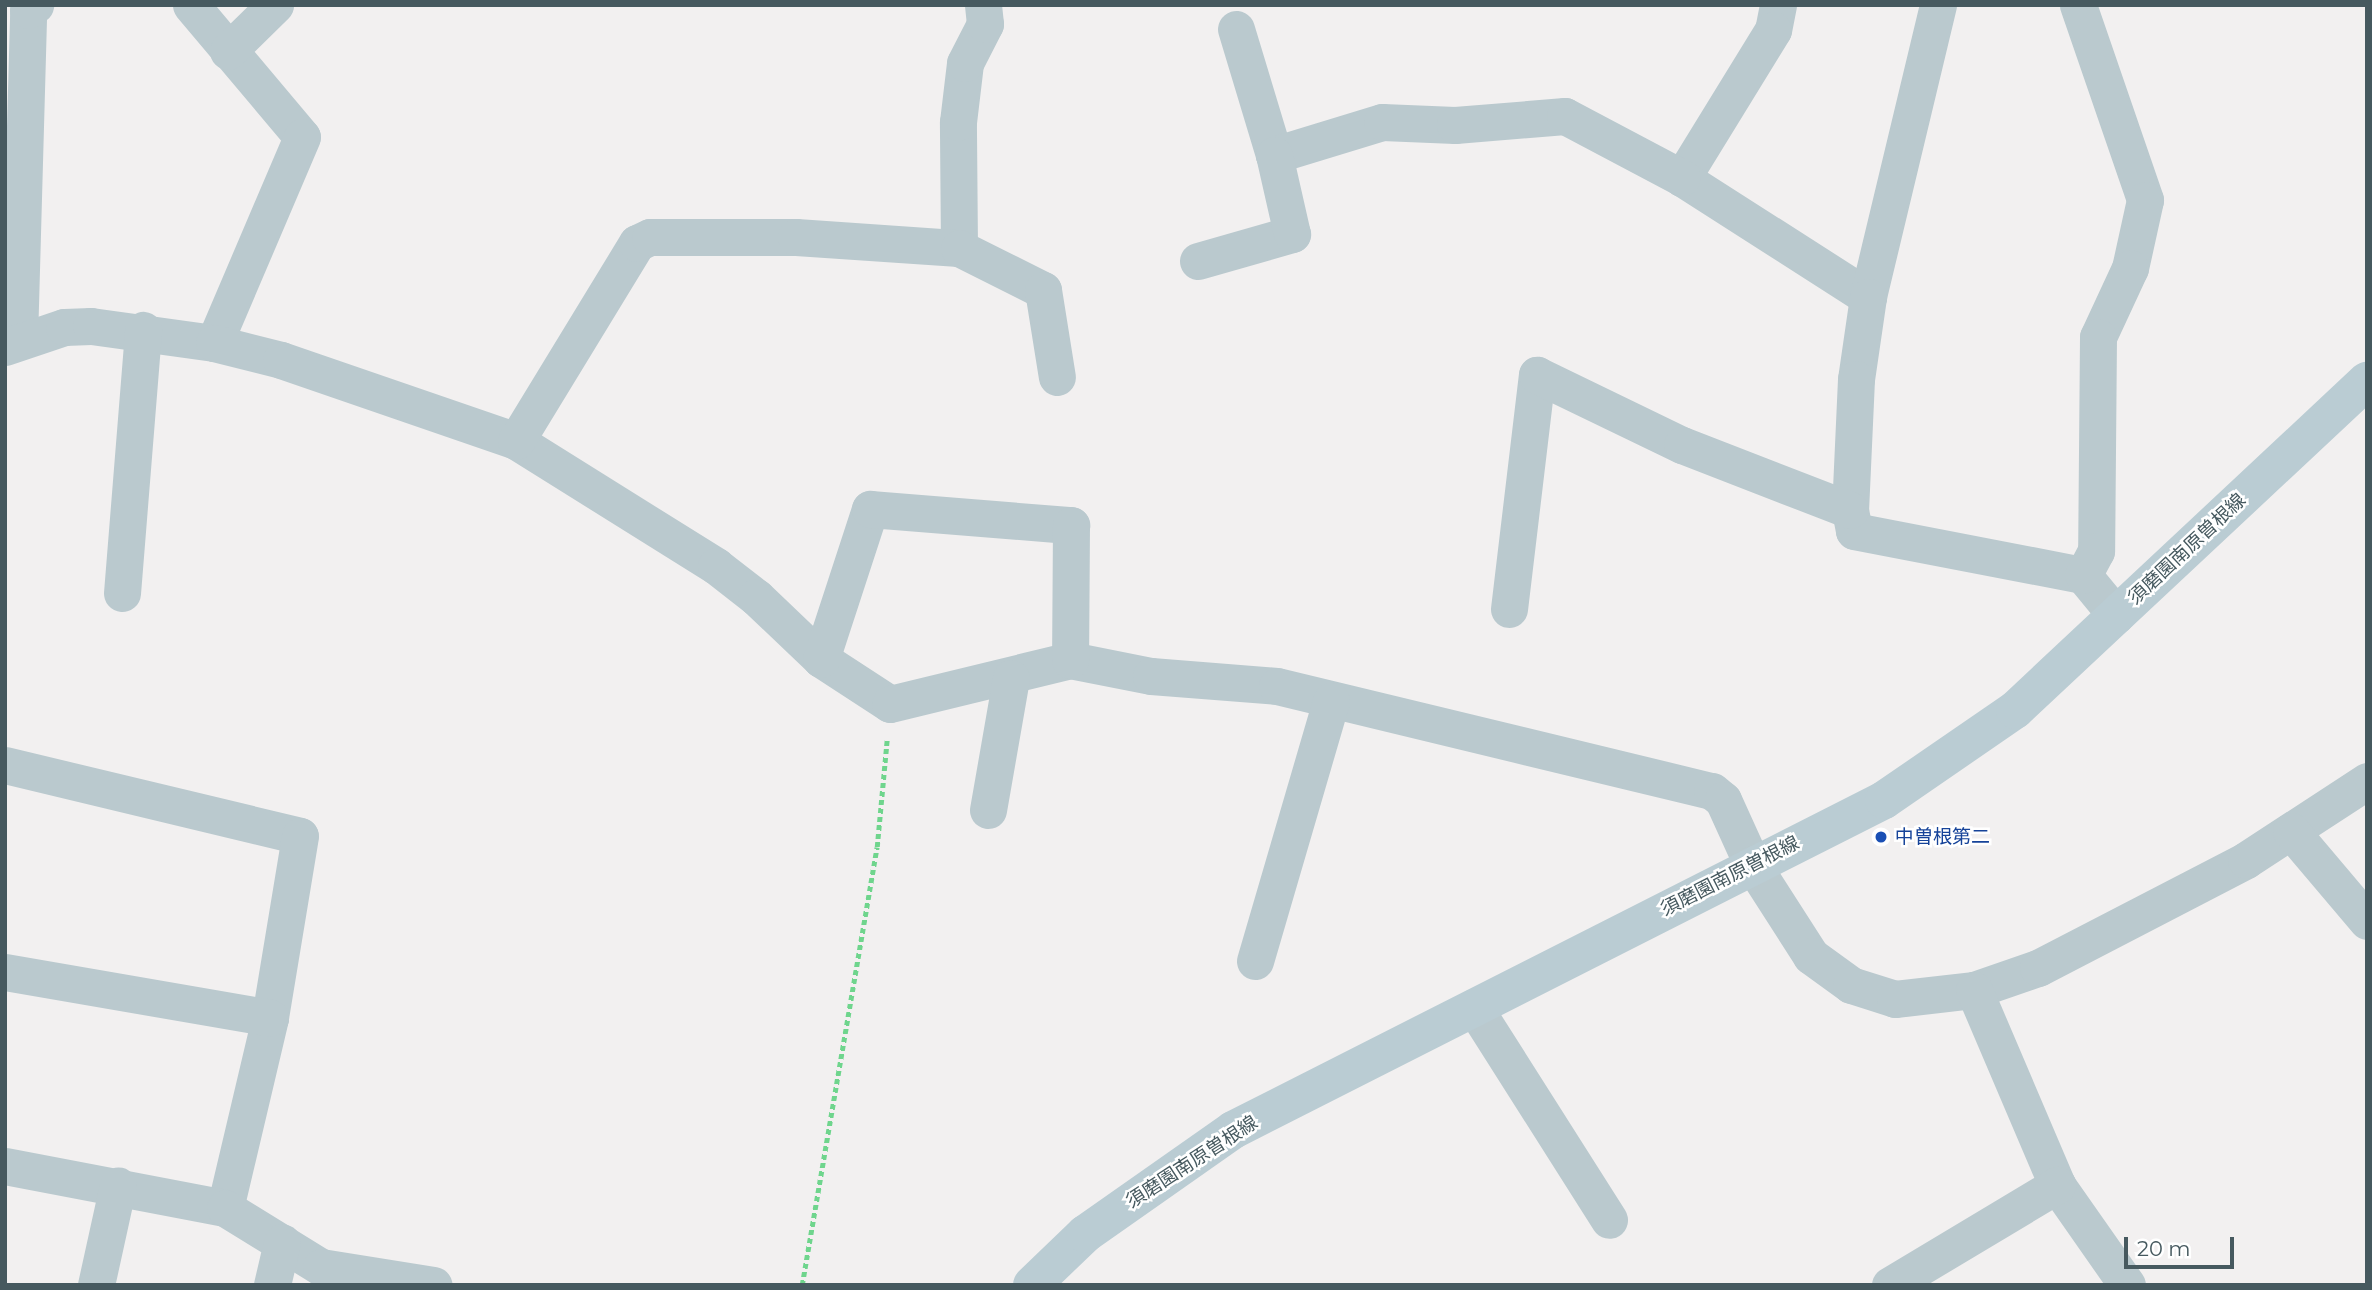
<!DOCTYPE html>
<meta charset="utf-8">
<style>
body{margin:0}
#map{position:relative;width:2372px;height:1290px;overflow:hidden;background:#f2f0f0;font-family:Montserrat,"Noto Sans JP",sans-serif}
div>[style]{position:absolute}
.path>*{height:4.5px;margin-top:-2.25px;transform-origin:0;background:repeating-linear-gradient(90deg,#6fd58d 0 5px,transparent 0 8.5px)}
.minor>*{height:37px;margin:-18.5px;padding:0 18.5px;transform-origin:18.5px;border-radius:18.5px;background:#bac9ce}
.secondary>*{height:38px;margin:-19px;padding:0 19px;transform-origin:19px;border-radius:19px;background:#baccd3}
.dots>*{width:19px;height:19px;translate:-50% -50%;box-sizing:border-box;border:4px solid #fff;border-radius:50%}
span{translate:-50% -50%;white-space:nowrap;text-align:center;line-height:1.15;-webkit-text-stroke:5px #fff;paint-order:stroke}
.street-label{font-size:19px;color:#46595f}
.transit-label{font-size:19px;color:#164399}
.left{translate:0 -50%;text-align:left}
.frame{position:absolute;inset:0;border:7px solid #46595f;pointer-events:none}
.scale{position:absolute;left:2124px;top:1237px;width:110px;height:32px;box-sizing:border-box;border:4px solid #46595f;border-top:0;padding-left:9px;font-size:21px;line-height:24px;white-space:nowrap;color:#46595f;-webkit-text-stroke:5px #fff;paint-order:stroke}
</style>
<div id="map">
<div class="path">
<div style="left:802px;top:1285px;width:444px;rotate:-80.3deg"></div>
<div style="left:877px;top:847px;width:107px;rotate:-84.7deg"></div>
</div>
<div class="minor">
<div style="left:191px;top:5px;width:172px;rotate:49.9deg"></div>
<div style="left:302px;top:137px;width:224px;rotate:113.1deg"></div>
<div style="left:1778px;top:5px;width:25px;rotate:101deg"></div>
<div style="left:1773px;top:30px;width:174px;rotate:121.6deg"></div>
<div style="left:1682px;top:178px;width:221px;rotate:32.6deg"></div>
<div style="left:1938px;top:5px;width:300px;rotate:103.5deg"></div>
<div style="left:1868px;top:297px;width:83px;rotate:98.3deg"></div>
<div style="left:1856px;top:379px;width:131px;rotate:92.6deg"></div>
<div style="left:1850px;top:510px;width:21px;rotate:79deg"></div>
<div style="left:1854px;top:531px;width:233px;rotate:10.9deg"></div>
<div style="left:2083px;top:575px;width:52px;rotate:50.5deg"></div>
<div style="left:2078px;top:5px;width:206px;rotate:71deg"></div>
<div style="left:2145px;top:200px;width:70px;rotate:102.4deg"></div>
<div style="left:2130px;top:268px;width:76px;rotate:114.9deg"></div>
<div style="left:2098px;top:337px;width:214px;rotate:90.5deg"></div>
<div style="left:2096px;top:551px;width:27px;rotate:118deg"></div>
<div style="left:1236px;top:29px;width:132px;rotate:73.2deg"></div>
<div style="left:1274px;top:155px;width:113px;rotate:-17deg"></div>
<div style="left:1382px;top:122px;width:73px;rotate:2.4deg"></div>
<div style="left:1455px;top:125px;width:110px;rotate:-4.7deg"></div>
<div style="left:1565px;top:116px;width:132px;rotate:27.9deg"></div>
<div style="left:228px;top:51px;width:66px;rotate:-44.4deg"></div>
<div style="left:959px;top:248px;width:126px;rotate:-90.5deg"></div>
<div style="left:958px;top:122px;width:59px;rotate:-83.2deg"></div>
<div style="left:965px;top:63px;width:44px;rotate:-62.9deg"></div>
<div style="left:985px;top:24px;width:19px;rotate:-96deg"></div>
<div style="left:1198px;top:261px;width:98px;rotate:-16deg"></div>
<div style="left:1292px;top:234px;width:81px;rotate:-102.8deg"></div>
<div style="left:19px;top:341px;width:331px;rotate:-88.4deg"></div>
<div style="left:28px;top:10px;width:9px;rotate:-36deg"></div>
<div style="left:5px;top:347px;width:62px;rotate:-18.7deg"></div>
<div style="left:64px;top:327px;width:27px;rotate:-2deg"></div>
<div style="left:91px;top:326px;width:124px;rotate:7.9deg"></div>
<div style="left:214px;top:343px;width:69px;rotate:14.2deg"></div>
<div style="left:281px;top:360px;width:249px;rotate:19deg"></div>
<div style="left:516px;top:441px;width:236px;rotate:32deg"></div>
<div style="left:716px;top:566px;width:51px;rotate:37.8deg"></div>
<div style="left:756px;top:597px;width:90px;rotate:43.6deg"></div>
<div style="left:821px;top:659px;width:82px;rotate:33.1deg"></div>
<div style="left:890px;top:704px;width:185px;rotate:-13.7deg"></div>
<div style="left:1070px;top:660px;width:83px;rotate:11.2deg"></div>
<div style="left:1151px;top:676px;width:126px;rotate:4.5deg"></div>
<div style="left:1277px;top:686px;width:447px;rotate:13.6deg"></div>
<div style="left:1712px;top:791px;width:14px;rotate:39deg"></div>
<div style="left:1723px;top:800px;width:70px;rotate:65.6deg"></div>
<div style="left:1752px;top:864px;width:109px;rotate:57.3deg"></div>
<div style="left:1811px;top:956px;width:49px;rotate:35.9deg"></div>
<div style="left:1851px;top:985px;width:46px;rotate:17.7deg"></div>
<div style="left:1895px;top:999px;width:80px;rotate:-6.5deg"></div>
<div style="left:1974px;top:990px;width:68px;rotate:-19deg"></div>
<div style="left:2038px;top:968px;width:234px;rotate:-27.4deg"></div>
<div style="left:2246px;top:860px;width:145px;rotate:-33.1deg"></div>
<div style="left:516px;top:441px;width:232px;rotate:-58.6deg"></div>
<div style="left:637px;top:243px;width:14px;rotate:-25deg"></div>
<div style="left:650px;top:237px;width:146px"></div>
<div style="left:796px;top:237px;width:163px;rotate:3.9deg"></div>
<div style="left:959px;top:248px;width:94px;rotate:26.6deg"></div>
<div style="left:1043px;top:290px;width:88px;rotate:80.9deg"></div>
<div style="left:122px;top:593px;width:264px;rotate:-85.4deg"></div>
<div style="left:1509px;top:609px;width:236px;rotate:-83.2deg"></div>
<div style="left:1537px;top:375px;width:161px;rotate:25.8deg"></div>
<div style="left:1682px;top:445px;width:180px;rotate:21.2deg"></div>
<div style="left:821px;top:659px;width:158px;rotate:-71.9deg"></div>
<div style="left:870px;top:509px;width:202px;rotate:4.6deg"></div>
<div style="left:1071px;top:525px;width:135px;rotate:90.4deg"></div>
<div style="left:5px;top:765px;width:303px;rotate:13.5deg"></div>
<div style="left:300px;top:836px;width:184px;rotate:99.4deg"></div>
<div style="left:270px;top:1018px;width:195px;rotate:103.3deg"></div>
<div style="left:988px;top:810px;width:134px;rotate:-80.1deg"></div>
<div style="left:2291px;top:831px;width:118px;rotate:49.8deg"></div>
<div style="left:1255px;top:961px;width:271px;rotate:-73.7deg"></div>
<div style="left:5px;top:972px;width:269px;rotate:9.8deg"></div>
<div style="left:1974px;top:990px;width:212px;rotate:66.9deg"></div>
<div style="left:2057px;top:1185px;width:122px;rotate:55deg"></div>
<div style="left:1474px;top:1007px;width:252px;rotate:57.6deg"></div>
<div style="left:5px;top:1166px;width:224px;rotate:10.8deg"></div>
<div style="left:225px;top:1208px;width:113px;rotate:31.6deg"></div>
<div style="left:321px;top:1267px;width:114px;rotate:9.1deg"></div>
<div style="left:96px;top:1285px;width:102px;rotate:-77.6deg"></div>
<div style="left:272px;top:1285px;width:44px;rotate:-76.9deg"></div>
<div style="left:1890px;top:1285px;width:195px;rotate:-30.9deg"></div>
</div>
<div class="secondary">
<div style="left:1032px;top:1285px;width:74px;rotate:-43.9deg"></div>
<div style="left:1085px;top:1234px;width:181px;rotate:-35.1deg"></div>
<div style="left:1233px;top:1130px;width:730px;rotate:-26.88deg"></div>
<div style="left:1884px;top:800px;width:159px;rotate:-34.5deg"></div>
<div style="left:2015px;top:710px;width:482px;rotate:-43.1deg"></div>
</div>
<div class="dots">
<div style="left:1881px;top:837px;background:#1a4fb4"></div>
</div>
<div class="street-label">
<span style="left:2187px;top:549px;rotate:-43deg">須磨園南原曽根線</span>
<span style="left:1730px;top:876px;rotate:-27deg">須磨園南原曽根線</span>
<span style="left:1192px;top:1162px;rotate:-33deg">須磨園南原曽根線</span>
</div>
<div class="transit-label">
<span class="left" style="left:1895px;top:837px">中曽根第二</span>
</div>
<div class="frame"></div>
<div class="scale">20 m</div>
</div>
